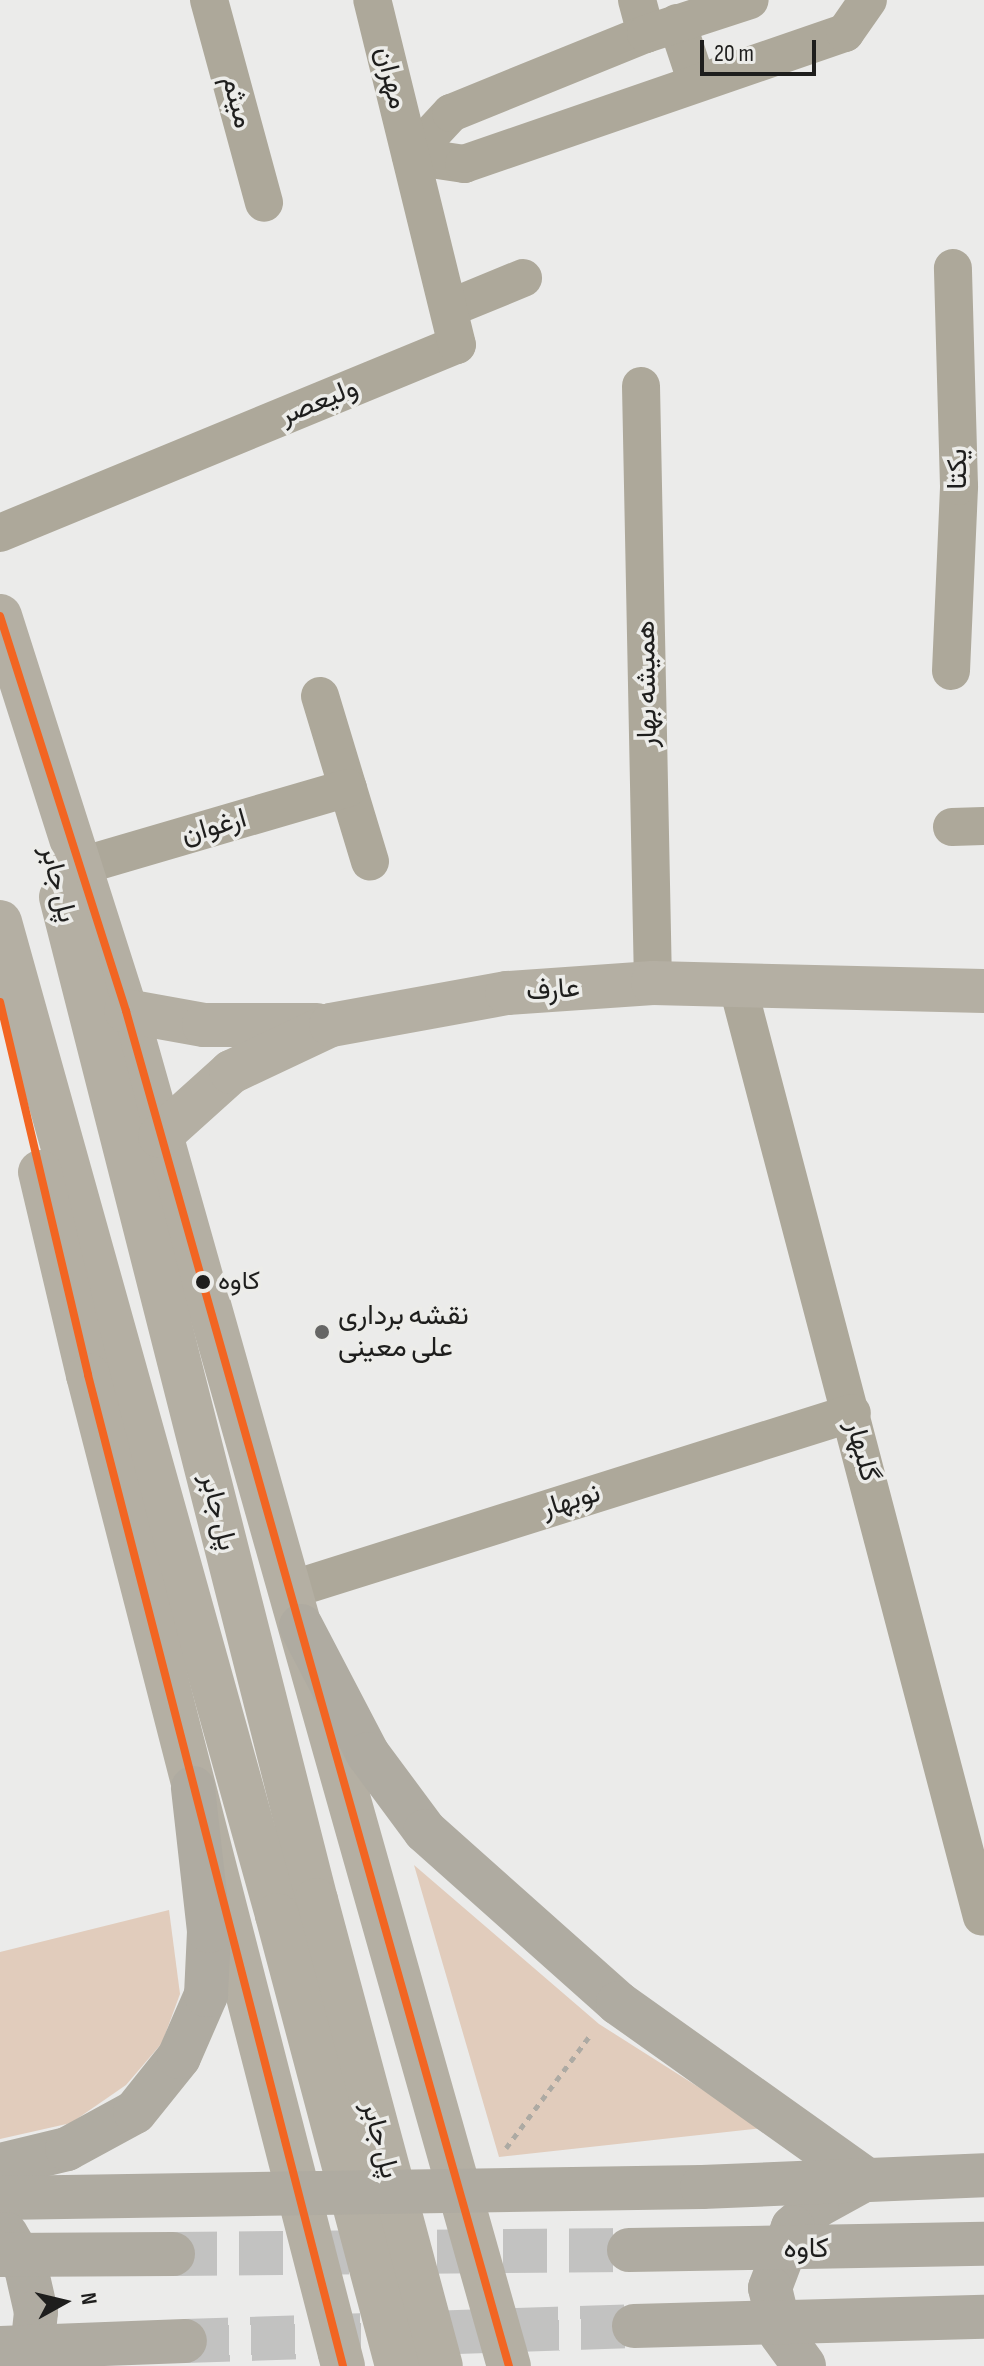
<!DOCTYPE html>
<meta charset="utf-8">
<style>
body{margin:0}
#map{position:relative;width:984px;height:2366px;overflow:hidden;background:#ebebea;font-family:"Sofia Sans Condensed",Vazirmatn,sans-serif}
div>[style]{position:absolute}
.green>*{inset:0;background:#e1ccbc}
.primary-tunnel>*{height:44px;margin-top:-22px;transform-origin:0;background:repeating-linear-gradient(90deg,#c2c2c1 0 44px,transparent 0 66px)}
.path>*{height:5px;margin-top:-2.5px;transform-origin:0;background:repeating-linear-gradient(90deg,#adaaa3 0 6px,transparent 0 12px)}
.street>*{height:38px;margin:-19px;padding:0 19px;transform-origin:19px;border-radius:19px;background:#ada89a}
.secondary>*{height:44px;margin:-22px;padding:0 22px;transform-origin:22px;border-radius:22px;background:#b4afa3}
.primary>*{height:44px;margin:-22px;padding:0 22px;transform-origin:22px;border-radius:22px;background:#afaba1}
.bus-1>*{height:8px;margin:-4px;padding:0 4px;transform-origin:4px;border-radius:4px;background:#f26522}
.dots>*{width:22px;height:22px;translate:-50% -50%;box-sizing:border-box;border:4px solid #ecece9;border-radius:50%}
span{translate:-50% -50%;white-space:nowrap;text-align:center;line-height:1.15;-webkit-text-stroke:7px #ecece9;paint-order:stroke}
.bus-label{font-size:26px;color:#1e1e1d}
.left{translate:0 -50%;text-align:left}
.street-label{font-size:28px;color:#1e1e1d}
.poi-label{font-size:28px;color:#1e1e1d}
.north{position:absolute;left:24px;top:2262px;width:80px;height:80px;-webkit-text-stroke:6px #ecece9;paint-order:stroke;rotate:82deg;font-size:22px;font-weight:700;line-height:32px;text-align:center;color:#1e1e1d}
.north::after{content:'';display:block;margin:auto;width:28px;height:36px;background:#1e1e1d;clip-path:polygon(50% 0,100% 100%,50% 72%,0 100%)}
.scale{position:absolute;left:700px;top:40px;width:116px;height:36px;box-sizing:border-box;border:4px solid #1e1e1d;border-top:0;padding-left:10px;font-size:24px;line-height:28px;white-space:nowrap;color:#1e1e1d;-webkit-text-stroke:6px #ecece9;paint-order:stroke}
</style>
<div id="map">
<div class="green">
<div style="clip-path:polygon(414px 1865px,599px 2024px,763px 2128px,499px 2157px)"></div>
<div style="clip-path:polygon(169px 1910px,180px 1994px,162px 2043px,126px 2085px,71px 2123px,0 2139px,0 1952px)"></div>
</div>
<div class="primary-tunnel">
<div style="left:173px;top:2254px;width:456px;rotate:-0.5deg"></div>
<div style="left:185px;top:2341px;width:449px;rotate:-1.9deg"></div>
</div>
<div class="path">
<div style="left:506px;top:2148px;width:142px;rotate:-53.3deg"></div>
</div>
<div class="street">
<div style="left:209px;top:0;width:210px;rotate:74.8deg"></div>
<div style="left:637px;top:0;width:35px;rotate:75deg"></div>
<div style="left:677px;top:23px;width:63px;rotate:71.6deg"></div>
<div style="left:411px;top:156px;width:54px;rotate:8.6deg"></div>
<div style="left:464px;top:164px;width:403px;rotate:-19deg"></div>
<div style="left:845px;top:33px;width:40px;rotate:-55.1deg"></div>
<div style="left:411px;top:156px;width:59px;rotate:-47.1deg"></div>
<div style="left:451px;top:113px;width:210px;rotate:-22.1deg"></div>
<div style="left:646px;top:34px;width:109px;rotate:-18.1deg"></div>
<div style="left:450px;top:308px;width:79px;rotate:-22.3deg"></div>
<div style="left:641px;top:386px;width:597px;rotate:88.85deg"></div>
<div style="left:0;top:533px;width:494px;rotate:-22.4deg"></div>
<div style="left:457px;top:345px;width:355px;rotate:-103.8deg"></div>
<div style="left:951px;top:671px;width:185px;rotate:-87.5deg"></div>
<div style="left:959px;top:486px;width:218px;rotate:-91.6deg"></div>
<div style="left:320px;top:696px;width:173px;rotate:73.2deg"></div>
<div style="left:952px;top:827px;width:32px;rotate:-2deg"></div>
<div style="left:81px;top:866px;width:278px;rotate:-16.3deg"></div>
<div style="left:738px;top:987px;width:961px;rotate:75.3deg"></div>
<div style="left:290px;top:1590px;width:589px;rotate:-17.48deg"></div>
</div>
<div class="secondary">
<div style="left:0;top:616px;width:415px;rotate:72.3deg"></div>
<div style="left:126px;top:1011px;width:1408px;rotate:74.22deg"></div>
<div style="left:61px;top:897px;width:1035px;rotate:75.74deg"></div>
<div style="left:316px;top:1900px;width:482px;rotate:75deg"></div>
<div style="left:0;top:922px;width:1031px;rotate:74.41deg"></div>
<div style="left:277px;top:1915px;width:467px;rotate:75.1deg"></div>
<div style="left:126px;top:1011px;width:79px;rotate:10.2deg"></div>
<div style="left:204px;top:1025px;width:113px"></div>
<div style="left:160px;top:1136px;width:96px;rotate:-42deg"></div>
<div style="left:231px;top:1072px;width:110px;rotate:-25.2deg"></div>
<div style="left:331px;top:1025px;width:179px;rotate:-10.3deg"></div>
<div style="left:507px;top:993px;width:146px;rotate:-3.9deg"></div>
<div style="left:653px;top:983px;width:331px;rotate:1.4deg"></div>
<div style="left:40px;top:1172px;width:209px;rotate:76.7deg"></div>
<div style="left:88px;top:1375px;width:1023px;rotate:75.57deg"></div>
</div>
<div class="primary">
<div style="left:301px;top:1626px;width:144px;rotate:62.4deg"></div>
<div style="left:368px;top:1754px;width:96px;rotate:53.5deg"></div>
<div style="left:425px;top:1831px;width:259px;rotate:41.7deg"></div>
<div style="left:618px;top:2003px;width:304px;rotate:35.4deg"></div>
<div style="left:866px;top:2179px;width:56px;rotate:151.1deg"></div>
<div style="left:817px;top:2206px;width:32px;rotate:139deg"></div>
<div style="left:793px;top:2227px;width:65px;rotate:110.7deg"></div>
<div style="left:770px;top:2288px;width:47px;rotate:76.6deg"></div>
<div style="left:781px;top:2334px;width:39px;rotate:54deg"></div>
<div style="left:0;top:2165px;width:69px;rotate:-13.4deg"></div>
<div style="left:67px;top:2149px;width:77px;rotate:-28.6deg"></div>
<div style="left:135px;top:2112px;width:70px;rotate:-51.3deg"></div>
<div style="left:179px;top:2057px;width:68px;rotate:-66.5deg"></div>
<div style="left:206px;top:1995px;width:64px;rotate:-87.3deg"></div>
<div style="left:209px;top:1931px;width:144px;rotate:-96.4deg"></div>
<div style="left:0;top:2198px;width:702px;rotate:-0.9deg"></div>
<div style="left:702px;top:2187px;width:282px;rotate:-2.4deg"></div>
<div style="left:6px;top:2234px;width:39px;rotate:60deg"></div>
<div style="left:26px;top:2268px;width:45px;rotate:77.2deg"></div>
<div style="left:36px;top:2312px;width:37px;rotate:96deg"></div>
<div style="left:32px;top:2349px;width:23px;rotate:133deg"></div>
<div style="left:629px;top:2250px;width:355px;rotate:-1deg"></div>
<div style="left:0;top:2255px;width:173px;rotate:-0.3deg"></div>
<div style="left:634px;top:2326px;width:350px;rotate:-1.5deg"></div>
<div style="left:0;top:2348px;width:185px;rotate:-2.2deg"></div>
</div>
<div class="bus-1">
<div style="left:0;top:616px;width:415px;rotate:72.3deg"></div>
<div style="left:126px;top:1011px;width:1408px;rotate:74.22deg"></div>
<div style="left:0;top:1002px;width:383px;rotate:76.7deg"></div>
<div style="left:88px;top:1375px;width:1023px;rotate:75.57deg"></div>
</div>
<div class="dots">
<div style="left:203px;top:1282px;background:#1e1e1d"></div>
<div style="left:322px;top:1332px;background:#666665"></div>
</div>
<div class="bus-label">
<span class="left" style="left:218px;top:1282px">کاوه</span>
</div>
<div class="street-label">
<span style="left:391px;top:78px;rotate:76deg">مهران</span>
<span style="left:237px;top:102px;rotate:75deg">میثم</span>
<span style="left:319px;top:402px;rotate:-22deg">ولیعصر</span>
<span style="left:958px;top:469px;rotate:-90deg">یکتا</span>
<span style="left:647px;top:684px;rotate:-91deg">همیشه بهار</span>
<span style="left:214px;top:827px;rotate:-16deg">ارغوان</span>
<span style="left:58px;top:884px;rotate:76deg">پل جابر</span>
<span style="left:553px;top:990px;rotate:-4deg">عارف</span>
<span style="left:862px;top:1451px;rotate:75deg">گلبهار</span>
<span style="left:571px;top:1501px;rotate:-17deg">نوبهار</span>
<span style="left:218px;top:1512px;rotate:76deg">پل جابر</span>
<span style="left:380px;top:2140px;rotate:75deg">پل جابر</span>
<span style="left:806px;top:2249px">کاوه</span>
</div>
<div class="poi-label">
<span class="left" style="left:338px;top:1332px">نقشه برداری<br>علی معینی</span>
</div>
<div class="north">N</div>
<div class="scale">20 m</div>
</div>
